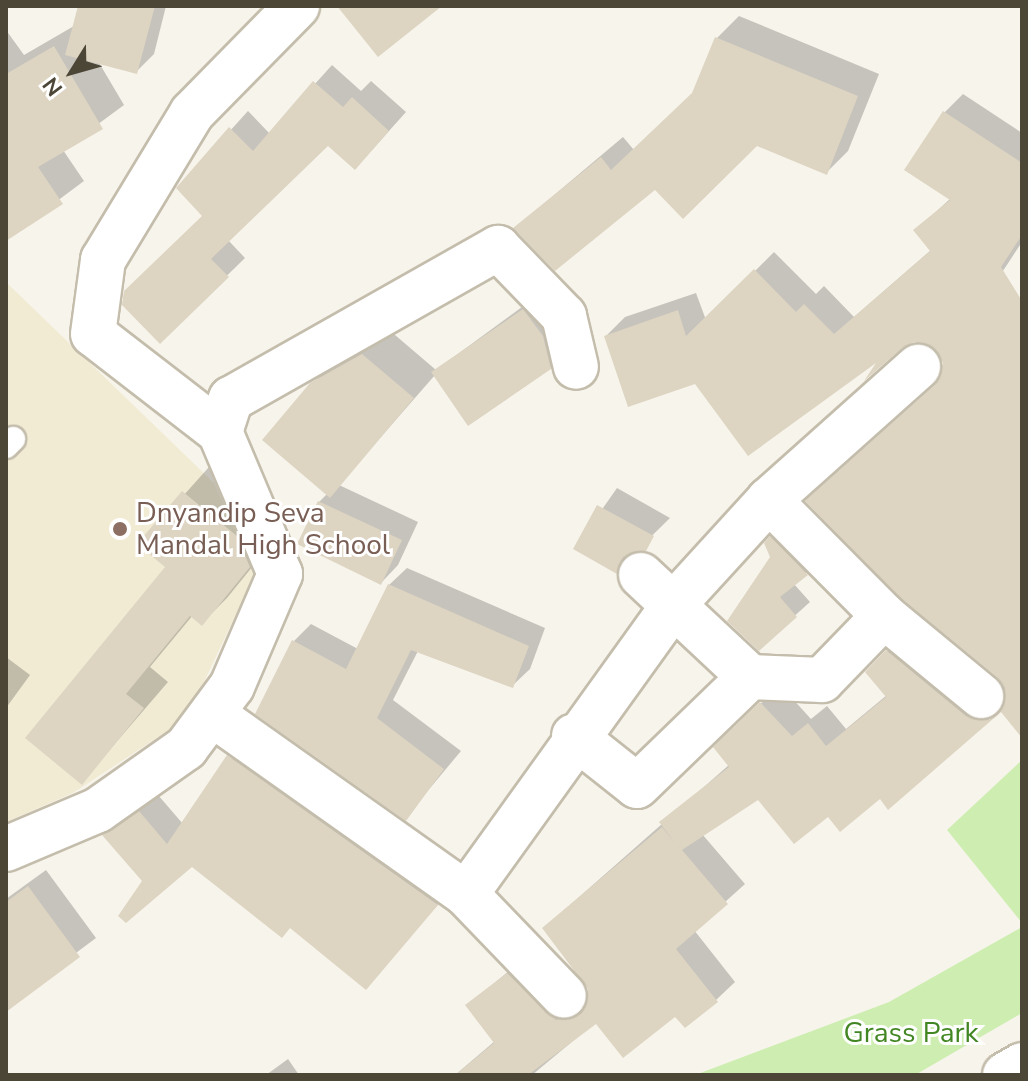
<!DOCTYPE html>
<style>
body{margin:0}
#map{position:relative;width:1028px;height:1081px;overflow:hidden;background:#f7f4eb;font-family:"Nunito Sans",sans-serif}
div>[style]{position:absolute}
.education>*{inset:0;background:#f1ebd4}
.green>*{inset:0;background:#ceeeb1}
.shadow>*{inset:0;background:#0003}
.building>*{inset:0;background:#ddd4c2}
.roads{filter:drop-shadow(2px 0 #c4bdac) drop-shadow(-2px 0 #c4bdac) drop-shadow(0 2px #c4bdac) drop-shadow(0 -2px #c4bdac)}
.lane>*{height:24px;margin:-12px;padding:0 12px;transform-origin:12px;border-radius:12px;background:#fff}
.street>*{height:44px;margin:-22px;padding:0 22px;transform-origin:22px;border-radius:22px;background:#fff}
.dots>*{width:22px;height:22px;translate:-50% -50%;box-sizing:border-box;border:4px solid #fff;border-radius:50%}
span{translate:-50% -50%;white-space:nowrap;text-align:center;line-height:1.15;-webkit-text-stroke:6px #fff;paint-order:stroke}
.education-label{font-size:28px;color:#785e54}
.left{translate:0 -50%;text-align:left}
.park-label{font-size:28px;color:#428623}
.frame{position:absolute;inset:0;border:8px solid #4c4637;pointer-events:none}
.north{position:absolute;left:32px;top:32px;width:80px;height:80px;-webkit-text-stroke:6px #fff;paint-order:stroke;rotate:233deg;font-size:22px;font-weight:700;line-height:32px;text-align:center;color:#4c4637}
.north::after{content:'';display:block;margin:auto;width:28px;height:36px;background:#4c4637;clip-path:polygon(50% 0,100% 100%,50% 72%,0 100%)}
</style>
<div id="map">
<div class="education">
<div style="clip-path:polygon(6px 282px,214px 483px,255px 574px,197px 697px,169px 730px,73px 793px,6px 822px)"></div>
</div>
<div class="green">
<div style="clip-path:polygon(1022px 760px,1022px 923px,947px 830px)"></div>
<div style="clip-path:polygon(1022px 927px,1022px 1013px,915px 1075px,695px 1075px,889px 1002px)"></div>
</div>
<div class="shadow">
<div style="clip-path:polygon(80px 6px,166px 6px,154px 54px,136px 72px,98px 61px,124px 105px,63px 150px,84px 181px,6px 239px,6px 30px,24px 55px,74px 26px)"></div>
<div style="clip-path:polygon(739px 16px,879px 74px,848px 151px,826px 173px,757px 144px,655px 187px,515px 228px,623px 137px,634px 150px,695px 92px,717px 38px)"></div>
<div style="clip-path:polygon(332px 65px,361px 91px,371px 81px,406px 112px,372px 150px,328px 144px,228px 240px,245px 258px,160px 341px,205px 216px,178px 188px,248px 111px,270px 134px)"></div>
<div style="clip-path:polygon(963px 94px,1022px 133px,1022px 242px,958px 339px,1022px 299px,1022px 719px,1014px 725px,1001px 709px,888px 807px,880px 796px,829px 814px,758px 797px,702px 834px,745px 884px,694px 930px,735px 982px,716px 1000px,676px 1014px,597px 1021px,532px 1075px,455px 1075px,495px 1041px,468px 1005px,527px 956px,576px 1002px,588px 999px,590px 989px,544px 928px,730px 764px,716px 747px,780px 685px,811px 719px,827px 706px,846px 729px,887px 695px,867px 672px,906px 633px,985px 698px,1004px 701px,938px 383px,945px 363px,937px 348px,914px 340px,883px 355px,696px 382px,606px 336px,625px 317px,696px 293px,706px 320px,774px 252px,816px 294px,824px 286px,854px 317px,931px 250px,916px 230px,951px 198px,944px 113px)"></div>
<div style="clip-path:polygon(541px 293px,568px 350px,550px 368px,435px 375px,339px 485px,418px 522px,398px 565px,381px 583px,319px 502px,328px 493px,311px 385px,338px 358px,388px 329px,436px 370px)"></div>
<div style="clip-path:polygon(209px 467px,262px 511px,274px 540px,227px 598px,202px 623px,193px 615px,150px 667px,168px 682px,82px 782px,168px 567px,140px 544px)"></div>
<div style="clip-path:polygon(617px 488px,670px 518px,616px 571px,575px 548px)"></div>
<div style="clip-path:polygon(785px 524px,821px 560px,794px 584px,810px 602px,759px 648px,772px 557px,766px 543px)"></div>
<div style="clip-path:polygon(407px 568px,545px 628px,530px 669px,512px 686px,418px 651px,393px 700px,461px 751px,405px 818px,294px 641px,311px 624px,358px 649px,389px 585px)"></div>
<div style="clip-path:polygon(6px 657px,30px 675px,6px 708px)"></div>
<div style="clip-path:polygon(246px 739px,454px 886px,366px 987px,291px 927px,192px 864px,144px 881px,105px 836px,158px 795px,183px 824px)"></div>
<div style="clip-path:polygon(46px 870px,96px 938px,6px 1005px,6px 899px)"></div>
<div style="clip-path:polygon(288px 1059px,299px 1075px,266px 1075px)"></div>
</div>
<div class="building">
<div style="clip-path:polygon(78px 6px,155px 6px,137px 74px,65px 55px)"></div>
<div style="clip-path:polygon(337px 6px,442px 6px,378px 57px)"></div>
<div style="clip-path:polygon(715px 37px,858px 96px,827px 175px,757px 146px,683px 219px,655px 190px,555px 271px,513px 228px,601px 157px,611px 170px,692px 93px)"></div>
<div style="clip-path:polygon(54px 46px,103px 129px,38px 167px,63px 204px,6px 241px,6px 74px)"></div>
<div style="clip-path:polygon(313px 81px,343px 107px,352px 97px,389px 131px,355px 170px,328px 146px,211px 259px,229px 277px,160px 344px,122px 305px,124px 291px,202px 216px,176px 188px,229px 127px,253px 151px)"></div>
<div style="clip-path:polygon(943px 111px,1022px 163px,1022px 235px,1001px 267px,1022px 301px,1022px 738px,1001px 712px,888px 810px,880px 799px,840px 832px,828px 817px,794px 844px,758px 800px,682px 850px,728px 904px,676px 949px,718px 1002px,685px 1028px,675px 1017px,623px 1058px,596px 1024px,528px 1075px,455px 1075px,494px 1043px,465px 1005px,507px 973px,556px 1020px,582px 1013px,588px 989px,542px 928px,662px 827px,675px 843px,659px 822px,729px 767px,713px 747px,760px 702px,792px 736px,808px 723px,826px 746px,886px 697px,865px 672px,886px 650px,966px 716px,989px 720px,1001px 711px,1005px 688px,997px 677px,901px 598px,805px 501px,935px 385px,943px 363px,936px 350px,914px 342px,902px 348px,864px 381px,876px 363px,748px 456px,695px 384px,628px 407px,604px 336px,678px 310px,686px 336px,754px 269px,796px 312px,804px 304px,834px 334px,930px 251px,913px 230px,950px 200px,904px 170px)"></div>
<div style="clip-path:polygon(523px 309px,543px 336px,551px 369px,468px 426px,431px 372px)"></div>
<div style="clip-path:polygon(362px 354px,414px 398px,330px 498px,262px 440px,310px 383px)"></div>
<div style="clip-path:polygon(182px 491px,237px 536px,250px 567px,202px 626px,190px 616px,126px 694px,144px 708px,82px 785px,25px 738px,165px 567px,137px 544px)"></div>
<div style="clip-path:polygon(318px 501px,402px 540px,381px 585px,297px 544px)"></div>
<div style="clip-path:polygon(597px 505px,654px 536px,646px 551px,623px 557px,617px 574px,573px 549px)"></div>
<div style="clip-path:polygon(770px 536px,808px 575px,780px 597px,797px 617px,759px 651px,727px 621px,770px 557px,764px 543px)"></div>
<div style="clip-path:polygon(388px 584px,529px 646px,513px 688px,411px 650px,377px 718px,444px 769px,406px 821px,255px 714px,292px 640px,346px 669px)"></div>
<div style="clip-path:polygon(227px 755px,438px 905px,366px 990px,290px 928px,282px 938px,192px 867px,126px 923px,118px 916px,142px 881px,102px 835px,139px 811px,167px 844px)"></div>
<div style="clip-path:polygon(28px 886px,80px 957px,6px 1012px,6px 902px)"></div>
</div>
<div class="roads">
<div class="lane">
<div style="left:6px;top:446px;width:10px;rotate:-45deg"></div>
</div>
<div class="street">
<div style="left:220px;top:432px;width:160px;rotate:-142.3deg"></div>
<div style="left:93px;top:334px;width:75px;rotate:-82.3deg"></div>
<div style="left:103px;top:260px;width:172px;rotate:-58.8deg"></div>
<div style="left:192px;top:113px;width:150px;rotate:-45.5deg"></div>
<div style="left:769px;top:500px;width:163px;rotate:45.2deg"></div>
<div style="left:884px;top:616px;width:126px;rotate:39.5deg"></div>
<div style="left:641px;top:575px;width:149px;rotate:43.1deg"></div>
<div style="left:212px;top:714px;width:311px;rotate:35.3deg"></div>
<div style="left:466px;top:894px;width:141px;rotate:46.1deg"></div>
<div style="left:574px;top:736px;width:80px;rotate:38.4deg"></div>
<div style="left:637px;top:786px;width:157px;rotate:-44deg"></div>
<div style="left:750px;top:677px;width:72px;rotate:2.4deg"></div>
<div style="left:822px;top:680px;width:89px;rotate:-45.9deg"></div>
<div style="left:6px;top:849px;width:100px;rotate:-23deg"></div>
<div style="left:98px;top:810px;width:108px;rotate:-35.2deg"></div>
<div style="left:186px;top:748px;width:77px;rotate:-53.4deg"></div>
<div style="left:232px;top:686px;width:122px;rotate:-66.8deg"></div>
<div style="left:280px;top:574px;width:154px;rotate:-112.9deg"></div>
<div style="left:220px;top:432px;width:35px;rotate:-72deg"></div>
<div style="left:231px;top:399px;width:307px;rotate:-29.5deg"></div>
<div style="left:498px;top:248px;width:95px;rotate:45.9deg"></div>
<div style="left:564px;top:316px;width:52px;rotate:76.8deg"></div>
<div style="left:466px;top:894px;width:358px;rotate:-54.3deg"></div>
<div style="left:675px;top:603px;width:139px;rotate:-47.6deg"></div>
<div style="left:769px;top:500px;width:200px;rotate:-41.8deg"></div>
<div style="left:1005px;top:1075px;width:20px;rotate:-30deg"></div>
</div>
</div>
<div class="dots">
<div style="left:120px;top:529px;background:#8d6e63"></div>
</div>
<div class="education-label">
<span class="left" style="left:136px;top:529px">Dnyandip Seva<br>Mandal High School</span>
</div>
<div class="park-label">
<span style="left:911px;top:1033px">Grass Park</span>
</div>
<div class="frame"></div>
<div class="north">N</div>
</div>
